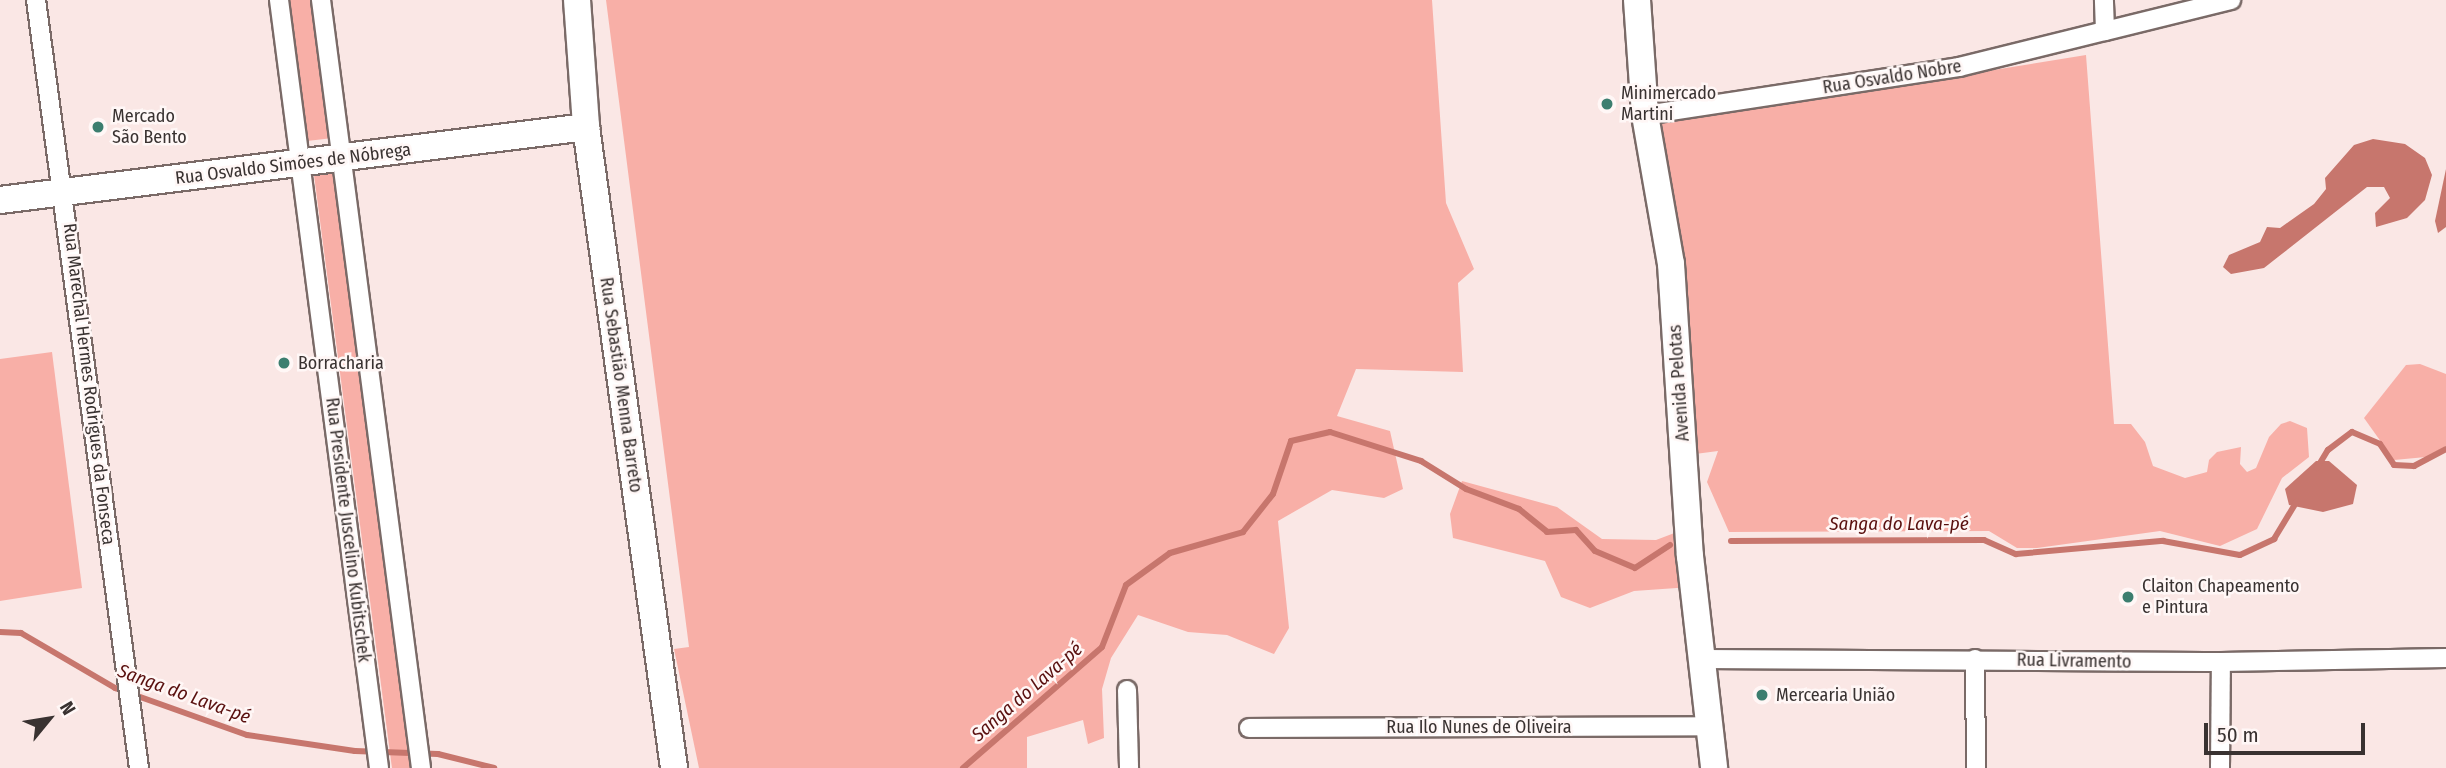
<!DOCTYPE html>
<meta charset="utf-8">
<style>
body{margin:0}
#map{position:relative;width:2446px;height:768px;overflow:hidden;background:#fae7e5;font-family:"Fira Sans Condensed",sans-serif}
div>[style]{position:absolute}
.green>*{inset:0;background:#f8afa7}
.water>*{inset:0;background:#c7766d}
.stream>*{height:6px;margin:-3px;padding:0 3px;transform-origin:3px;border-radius:3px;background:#c7766d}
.roads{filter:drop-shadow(2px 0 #7a6a67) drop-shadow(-2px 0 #7a6a67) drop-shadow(0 2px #7a6a67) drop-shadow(0 -2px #7a6a67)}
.street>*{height:18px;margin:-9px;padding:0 9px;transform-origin:9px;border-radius:9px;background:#fff}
.secondary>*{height:26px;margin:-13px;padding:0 13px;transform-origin:13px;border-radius:13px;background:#fff}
.dots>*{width:19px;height:19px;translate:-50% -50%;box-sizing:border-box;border:4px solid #fff7f6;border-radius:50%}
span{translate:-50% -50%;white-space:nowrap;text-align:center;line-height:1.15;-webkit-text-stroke:5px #fff7f6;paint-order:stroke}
.street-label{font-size:18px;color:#393231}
.poi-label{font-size:18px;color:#393231}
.left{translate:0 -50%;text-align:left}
.water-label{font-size:19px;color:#5a100f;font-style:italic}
.north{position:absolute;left:14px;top:684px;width:70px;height:70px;-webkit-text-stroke:5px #fff7f6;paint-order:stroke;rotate:60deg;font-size:19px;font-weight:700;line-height:28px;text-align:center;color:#393231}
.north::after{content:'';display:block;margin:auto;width:24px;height:32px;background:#393231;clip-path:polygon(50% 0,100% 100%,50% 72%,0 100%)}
.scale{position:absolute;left:2204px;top:723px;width:161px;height:32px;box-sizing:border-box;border:4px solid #393231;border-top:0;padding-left:9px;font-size:21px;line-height:24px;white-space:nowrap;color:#393231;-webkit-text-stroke:5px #fff7f6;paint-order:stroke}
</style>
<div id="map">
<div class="green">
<div style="clip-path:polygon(289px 0,314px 0,333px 138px,307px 141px)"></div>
<div style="clip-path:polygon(606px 0,1432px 0,1446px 203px,1474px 269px,1458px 283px,1463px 372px,1356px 369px,1337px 416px,1390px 431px,1403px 489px,1384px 498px,1332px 490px,1278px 521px,1289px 628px,1274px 654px,1227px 635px,1188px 632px,1138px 615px,1111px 658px,1102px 689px,1104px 738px,1088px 744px,1083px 720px,1027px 737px,1027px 768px,699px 768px,674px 649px,689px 647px)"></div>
<div style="clip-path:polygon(2086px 55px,2114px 424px,2131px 424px,2145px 442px,2153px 466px,2185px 478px,2207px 472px,2209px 460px,2217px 452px,2241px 447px,2240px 464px,2247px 472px,2256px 468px,2269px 437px,2281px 424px,2290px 421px,2307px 428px,2309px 457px,2282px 478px,2257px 529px,2220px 546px,2160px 531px,2037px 548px,2017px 548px,1989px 531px,1729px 532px,1707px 482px,1718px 451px,1680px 456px,1652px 125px)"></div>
<div style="clip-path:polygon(336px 173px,414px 768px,392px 768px,314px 175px)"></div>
<div style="clip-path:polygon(52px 352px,82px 588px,0 601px,0 359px)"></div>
<div style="clip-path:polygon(2420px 364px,2446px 374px,2446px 446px,2426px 457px,2394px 460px,2364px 418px,2406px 365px)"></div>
<div style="clip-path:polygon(1462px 481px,1557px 507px,1602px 539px,1656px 540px,1685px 529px,1691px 587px,1634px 591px,1590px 608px,1561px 597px,1545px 561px,1453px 538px,1450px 514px)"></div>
</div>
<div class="water">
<div style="clip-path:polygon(2373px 139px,2405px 144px,2425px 158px,2432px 175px,2425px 200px,2407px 218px,2376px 227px,2375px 213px,2390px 198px,2384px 187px,2367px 187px,2264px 268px,2231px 274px,2223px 267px,2229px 255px,2260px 242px,2267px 227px,2280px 228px,2314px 204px,2326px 189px,2325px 178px,2354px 145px)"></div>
<div style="clip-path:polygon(2446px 169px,2446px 227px,2438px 233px,2435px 221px)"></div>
<div style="clip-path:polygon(2316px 461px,2329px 461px,2357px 485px,2353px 504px,2323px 512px,2289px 505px,2285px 489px)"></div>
</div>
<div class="stream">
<div style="left:2317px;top:468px;width:21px;rotate:-59deg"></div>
<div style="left:2328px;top:450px;width:30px;rotate:-37deg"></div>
<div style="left:2352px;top:432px;width:30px;rotate:23deg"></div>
<div style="left:2380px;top:444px;width:25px;rotate:56deg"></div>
<div style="left:2394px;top:465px;width:20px;rotate:3deg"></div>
<div style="left:2414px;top:466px;width:36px;rotate:-28deg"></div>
<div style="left:1731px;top:541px;width:253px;rotate:-0.2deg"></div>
<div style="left:1984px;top:540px;width:35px;rotate:24deg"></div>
<div style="left:2016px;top:554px;width:148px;rotate:-5.1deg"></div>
<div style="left:2163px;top:541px;width:78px;rotate:10.3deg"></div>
<div style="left:2240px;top:555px;width:38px;rotate:-25deg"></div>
<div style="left:2274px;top:539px;width:44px;rotate:-58.8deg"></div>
<div style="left:0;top:632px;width:21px;rotate:3deg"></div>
<div style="left:21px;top:633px;width:109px;rotate:30.3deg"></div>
<div style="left:115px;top:688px;width:140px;rotate:19.6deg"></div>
<div style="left:247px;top:735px;width:109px;rotate:8.4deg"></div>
<div style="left:355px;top:751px;width:83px;rotate:2.1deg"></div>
<div style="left:438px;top:754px;width:58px;rotate:14deg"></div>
<div style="left:963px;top:768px;width:184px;rotate:-41deg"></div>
<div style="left:1102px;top:647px;width:66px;rotate:-68.8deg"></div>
<div style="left:1126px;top:585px;width:54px;rotate:-36deg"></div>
<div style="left:1170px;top:553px;width:76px;rotate:-16deg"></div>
<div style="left:1243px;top:532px;width:48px;rotate:-51.7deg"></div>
<div style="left:1273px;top:494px;width:56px;rotate:-71.2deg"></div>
<div style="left:1291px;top:441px;width:40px;rotate:-13deg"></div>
<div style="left:1330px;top:432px;width:96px;rotate:17.7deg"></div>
<div style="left:1421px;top:461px;width:53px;rotate:31.9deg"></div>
<div style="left:1466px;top:489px;width:57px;rotate:20.7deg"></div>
<div style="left:1519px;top:509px;width:36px;rotate:39deg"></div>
<div style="left:1547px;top:532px;width:29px;rotate:-4deg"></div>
<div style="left:1576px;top:530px;width:28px;rotate:48deg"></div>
<div style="left:1595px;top:551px;width:43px;rotate:23deg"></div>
<div style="left:1635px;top:568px;width:42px;rotate:-33.3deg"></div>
</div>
<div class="roads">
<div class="street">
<div style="left:36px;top:0;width:775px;rotate:82.36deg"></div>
<div style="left:279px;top:0;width:774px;rotate:82.58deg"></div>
<div style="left:321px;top:0;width:774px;rotate:82.58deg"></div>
<div style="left:2105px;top:31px;width:130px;rotate:-13.8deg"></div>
<div style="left:1645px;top:115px;width:318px;rotate:-8.7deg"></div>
<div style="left:1959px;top:67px;width:150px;rotate:-13.9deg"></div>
<div style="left:2105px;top:31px;width:31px;rotate:-92deg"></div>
<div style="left:1703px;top:659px;width:518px;rotate:0.33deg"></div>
<div style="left:2221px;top:662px;width:225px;rotate:-1deg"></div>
<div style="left:1975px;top:659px;width:109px;rotate:89.5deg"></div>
<div style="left:1127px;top:690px;width:78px;rotate:88.5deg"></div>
<div style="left:1249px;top:728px;width:461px;rotate:-0.2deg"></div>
<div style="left:2220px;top:768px;width:106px;rotate:-89.5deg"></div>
</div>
<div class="secondary">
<div style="left:577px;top:0;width:127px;rotate:85.9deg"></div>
<div style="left:586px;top:127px;width:647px;rotate:82.18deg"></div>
<div style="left:1637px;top:0;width:115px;rotate:86deg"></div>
<div style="left:1645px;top:115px;width:151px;rotate:80.1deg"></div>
<div style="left:1671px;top:264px;width:293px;rotate:86.3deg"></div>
<div style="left:1690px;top:556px;width:213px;rotate:83.5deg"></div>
<div style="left:0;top:200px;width:591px;rotate:-7.1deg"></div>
</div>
</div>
<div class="dots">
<div style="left:1607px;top:104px;background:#3c7e6f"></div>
<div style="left:98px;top:127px;background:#3c7e6f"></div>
<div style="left:284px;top:363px;background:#3c7e6f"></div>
<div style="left:2128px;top:597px;background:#3c7e6f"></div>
<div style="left:1762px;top:695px;background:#3c7e6f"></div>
</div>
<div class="street-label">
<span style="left:1892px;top:77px;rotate:-9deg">Rua Osvaldo Nobre</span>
<span style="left:293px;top:164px;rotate:-7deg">Rua Osvaldo Simões de Nóbrega</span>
<span style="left:1679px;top:383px;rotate:-94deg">Avenida Pelotas</span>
<span style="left:89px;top:384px;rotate:83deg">Rua Marechal Hermes Rodrigues da Fonseca</span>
<span style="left:621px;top:385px;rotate:82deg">Rua Sebastião Menna Barreto</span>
<span style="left:348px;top:530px;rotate:83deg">Rua Presidente Juscelino Kubitschek</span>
<span style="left:2074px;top:661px;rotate:1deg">Rua Livramento</span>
<span style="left:1479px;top:727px">Rua Ilo Nunes de Oliveira</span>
</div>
<div class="poi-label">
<span class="left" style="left:1621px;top:104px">Minimercado<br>Martini</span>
<span class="left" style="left:112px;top:127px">Mercado<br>São Bento</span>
<span class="left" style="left:298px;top:363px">Borracharia</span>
<span class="left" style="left:2142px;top:597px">Claiton Chapeamento<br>e Pintura</span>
<span class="left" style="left:1776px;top:695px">Mercearia União</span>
</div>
<div class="water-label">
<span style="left:1899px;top:524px">Sanga do Lava-pé</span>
<span style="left:1027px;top:692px;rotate:-41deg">Sanga do Lava-pé</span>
<span style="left:184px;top:694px;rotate:20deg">Sanga do Lava-pé</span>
</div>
<div class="north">N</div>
<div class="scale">50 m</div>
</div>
